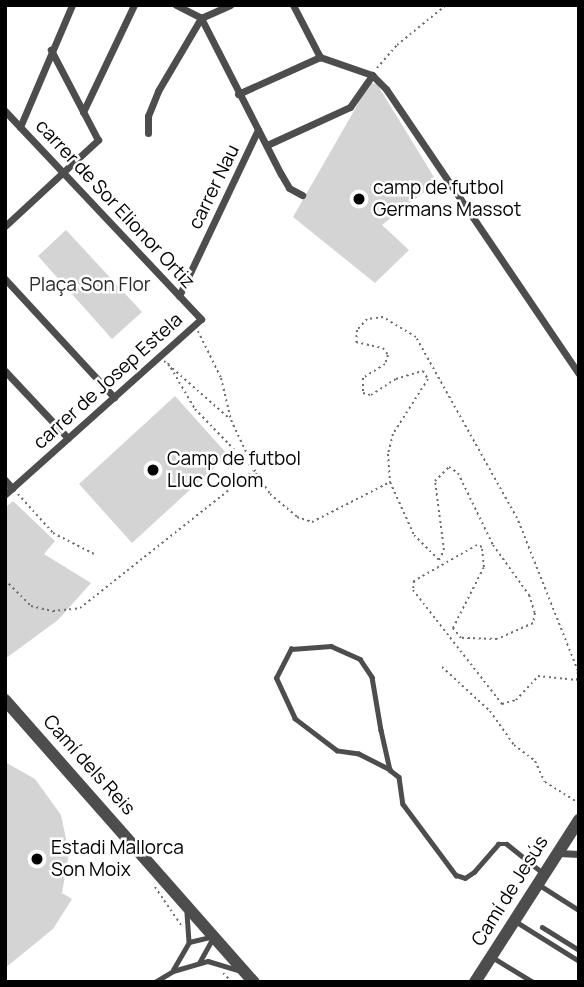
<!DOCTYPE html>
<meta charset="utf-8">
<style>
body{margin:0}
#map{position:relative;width:584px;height:987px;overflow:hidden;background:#fff;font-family:Manrope,sans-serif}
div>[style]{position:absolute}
.green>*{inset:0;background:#d4d4d4}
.path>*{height:2px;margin-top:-1px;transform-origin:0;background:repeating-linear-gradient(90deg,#6f6f6f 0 2px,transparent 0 5.5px)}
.service>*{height:4.5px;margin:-2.25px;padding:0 2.25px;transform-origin:2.25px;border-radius:2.25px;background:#4d4d4d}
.minor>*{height:7px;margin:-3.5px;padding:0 3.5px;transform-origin:3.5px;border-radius:3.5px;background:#4d4d4d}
.tertiary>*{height:12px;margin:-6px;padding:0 6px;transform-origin:6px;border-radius:6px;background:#4d4d4d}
.dots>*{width:19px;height:19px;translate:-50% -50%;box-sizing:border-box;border:4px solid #fff;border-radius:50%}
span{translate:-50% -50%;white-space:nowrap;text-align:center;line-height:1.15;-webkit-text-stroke:5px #fff;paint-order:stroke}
.street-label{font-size:19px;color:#000}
.poi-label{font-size:19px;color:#000}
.left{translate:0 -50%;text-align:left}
.park-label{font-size:19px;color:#2b2b2b}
.frame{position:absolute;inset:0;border:7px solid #000;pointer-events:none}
</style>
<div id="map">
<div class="green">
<div style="clip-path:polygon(370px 83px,377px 84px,437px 182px,382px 225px,409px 250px,375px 283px,293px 217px)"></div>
<div style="clip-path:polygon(66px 230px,142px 312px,112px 339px,38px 256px)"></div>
<div style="clip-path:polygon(175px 396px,228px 455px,132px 543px,79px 484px)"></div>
<div style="clip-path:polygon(13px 501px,55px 541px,44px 554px,91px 583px,58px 620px,5px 659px,5px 508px)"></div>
<div style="clip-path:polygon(5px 762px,35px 779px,61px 815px,69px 853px,62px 893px,72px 899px,53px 929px,5px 968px)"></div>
</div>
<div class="path">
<div style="left:377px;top:68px;width:30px;rotate:-49deg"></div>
<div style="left:397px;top:45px;width:63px;rotate:-39.2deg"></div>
<div style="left:198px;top:331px;width:52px;rotate:63.9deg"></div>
<div style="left:221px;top:378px;width:43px;rotate:76.6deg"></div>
<div style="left:231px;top:420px;width:59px;rotate:64.7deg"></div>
<div style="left:256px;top:473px;width:25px;rotate:56deg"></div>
<div style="left:270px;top:494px;width:35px;rotate:40deg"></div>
<div style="left:297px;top:517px;width:16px;rotate:18deg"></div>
<div style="left:312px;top:522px;width:88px;rotate:-27.1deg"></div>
<div style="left:390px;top:482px;width:58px;rotate:65.6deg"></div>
<div style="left:414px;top:535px;width:35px;rotate:45deg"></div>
<div style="left:439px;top:560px;width:11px;rotate:-63deg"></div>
<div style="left:444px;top:550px;width:70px;rotate:-97.4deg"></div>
<div style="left:435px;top:481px;width:20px;rotate:-45deg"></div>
<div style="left:449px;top:467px;width:11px;rotate:34deg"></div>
<div style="left:458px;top:473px;width:80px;rotate:64.1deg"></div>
<div style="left:493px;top:545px;width:62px;rotate:54.2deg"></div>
<div style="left:529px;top:595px;width:19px;rotate:72deg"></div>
<div style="left:535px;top:613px;width:10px;rotate:101deg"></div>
<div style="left:533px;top:623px;width:39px;rotate:156deg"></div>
<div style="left:497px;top:639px;width:36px;rotate:-178deg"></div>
<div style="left:461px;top:638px;width:13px;rotate:-129deg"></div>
<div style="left:453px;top:628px;width:68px;rotate:-63.1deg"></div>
<div style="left:484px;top:567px;width:20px;rotate:-96deg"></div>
<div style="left:482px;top:547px;width:5px;rotate:-158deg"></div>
<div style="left:477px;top:545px;width:73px;rotate:150.3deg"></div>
<div style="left:414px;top:581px;width:9px;rotate:96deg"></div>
<div style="left:413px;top:590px;width:145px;rotate:52deg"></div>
<div style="left:502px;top:704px;width:15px;rotate:-16deg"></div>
<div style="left:516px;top:700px;width:33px;rotate:-47deg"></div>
<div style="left:538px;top:676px;width:39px;rotate:6deg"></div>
<div style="left:577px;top:680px;width:9px;rotate:-84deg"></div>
<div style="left:578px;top:671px;width:165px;rotate:-111.7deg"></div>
<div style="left:517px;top:518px;width:207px;rotate:-119.2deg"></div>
<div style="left:416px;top:337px;width:39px;rotate:-149deg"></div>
<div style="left:383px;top:317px;width:16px;rotate:173deg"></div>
<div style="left:367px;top:319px;width:15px;rotate:132deg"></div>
<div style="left:357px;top:330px;width:12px;rotate:95deg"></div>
<div style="left:356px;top:342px;width:28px;rotate:13deg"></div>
<div style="left:383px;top:348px;width:9px;rotate:54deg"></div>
<div style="left:388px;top:355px;width:9px;rotate:108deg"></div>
<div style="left:385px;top:364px;width:26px;rotate:148deg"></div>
<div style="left:363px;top:378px;width:15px;rotate:90deg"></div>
<div style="left:363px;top:393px;width:8px;rotate:14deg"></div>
<div style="left:371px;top:395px;width:30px;rotate:-33deg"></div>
<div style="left:396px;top:379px;width:28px;rotate:-17deg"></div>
<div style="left:423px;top:371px;width:9px;rotate:58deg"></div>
<div style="left:428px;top:379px;width:65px;rotate:122.5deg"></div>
<div style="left:393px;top:434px;width:21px;rotate:104deg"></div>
<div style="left:388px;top:454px;width:28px;rotate:86deg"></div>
<div style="left:164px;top:361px;width:88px;rotate:41.3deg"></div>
<div style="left:168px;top:363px;width:53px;rotate:59.6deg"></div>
<div style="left:195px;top:409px;width:81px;rotate:46deg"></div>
<div style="left:18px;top:494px;width:52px;rotate:48.1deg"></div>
<div style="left:53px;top:533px;width:46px;rotate:27.1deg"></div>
<div style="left:5px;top:580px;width:37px;rotate:45deg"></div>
<div style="left:31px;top:606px;width:23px;rotate:13deg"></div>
<div style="left:53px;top:611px;width:27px;rotate:-6deg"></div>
<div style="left:80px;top:608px;width:221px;rotate:-38.4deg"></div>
<div style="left:442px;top:667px;width:65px;rotate:42.5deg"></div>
<div style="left:490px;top:711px;width:42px;rotate:54.8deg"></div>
<div style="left:514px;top:745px;width:26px;rotate:37deg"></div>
<div style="left:535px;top:761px;width:23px;rotate:65deg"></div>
<div style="left:545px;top:782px;width:40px;rotate:32deg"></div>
<div style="left:155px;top:887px;width:46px;rotate:55.6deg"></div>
<div style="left:223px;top:973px;width:13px;rotate:45deg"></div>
</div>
<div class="service">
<div style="left:390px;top:770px;width:35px;rotate:-153deg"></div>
<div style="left:359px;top:754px;width:22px;rotate:-172deg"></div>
<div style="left:337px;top:751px;width:53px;rotate:-142.7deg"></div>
<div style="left:295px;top:719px;width:45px;rotate:-114.9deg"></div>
<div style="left:276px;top:678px;width:33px;rotate:-63deg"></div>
<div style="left:291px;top:649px;width:40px;rotate:-4.3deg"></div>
<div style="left:331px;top:646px;width:32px;rotate:24deg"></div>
<div style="left:360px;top:659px;width:22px;rotate:56deg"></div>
<div style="left:372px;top:677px;width:54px;rotate:80.4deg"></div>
<div style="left:381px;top:730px;width:41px;rotate:77.3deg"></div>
<div style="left:390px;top:770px;width:11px;rotate:38deg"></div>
<div style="left:399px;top:777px;width:27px;rotate:82deg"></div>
<div style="left:403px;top:804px;width:89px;rotate:53.3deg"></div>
<div style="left:456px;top:875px;width:9px;rotate:18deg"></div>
<div style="left:465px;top:878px;width:11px;rotate:-34deg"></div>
<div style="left:474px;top:872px;width:37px;rotate:-49deg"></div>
<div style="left:498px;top:844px;width:9px"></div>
<div style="left:507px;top:844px;width:46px;rotate:38.9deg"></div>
<div style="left:541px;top:886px;width:45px;rotate:32.3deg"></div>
<div style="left:187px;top:913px;width:29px;rotate:86deg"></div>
<div style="left:515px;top:921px;width:75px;rotate:32deg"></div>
<div style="left:542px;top:927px;width:44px;rotate:31.9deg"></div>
<div style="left:492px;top:957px;width:48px;rotate:31.4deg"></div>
<div style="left:199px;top:963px;width:26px;rotate:-61deg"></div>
<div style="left:173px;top:970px;width:32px;rotate:-60deg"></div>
<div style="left:189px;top:942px;width:22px;rotate:-13deg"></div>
<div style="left:155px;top:982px;width:21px;rotate:-31deg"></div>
<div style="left:173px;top:971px;width:36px;rotate:-16deg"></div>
<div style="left:208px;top:961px;width:31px;rotate:17deg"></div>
</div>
<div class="minor">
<div style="left:176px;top:5px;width:28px;rotate:27deg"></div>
<div style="left:201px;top:18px;width:175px;rotate:62.9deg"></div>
<div style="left:281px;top:174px;width:16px;rotate:60deg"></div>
<div style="left:289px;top:188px;width:15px;rotate:28deg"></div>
<div style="left:293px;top:5px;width:59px;rotate:62.6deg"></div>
<div style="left:320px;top:57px;width:55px;rotate:19.1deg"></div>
<div style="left:372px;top:75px;width:20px;rotate:45deg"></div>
<div style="left:386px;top:89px;width:344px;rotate:55.9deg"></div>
<div style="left:238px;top:94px;width:90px;rotate:-24.3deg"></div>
<div style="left:5px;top:111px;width:286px;rotate:46.7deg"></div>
<div style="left:201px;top:319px;width:263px;rotate:138.2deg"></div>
<div style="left:83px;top:112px;width:119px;rotate:-64.5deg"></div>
<div style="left:20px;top:127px;width:133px;rotate:-66.9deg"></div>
<div style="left:148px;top:133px;width:17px;rotate:-90deg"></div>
<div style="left:148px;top:116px;width:27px;rotate:-68deg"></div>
<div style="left:158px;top:91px;width:85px;rotate:-59.5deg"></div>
<div style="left:201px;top:18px;width:32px;rotate:-24deg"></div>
<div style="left:267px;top:145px;width:91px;rotate:-24.6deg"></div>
<div style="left:350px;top:107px;width:39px;rotate:-55deg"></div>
<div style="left:5px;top:226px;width:127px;rotate:-42.8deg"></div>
<div style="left:98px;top:140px;width:102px;rotate:-117.6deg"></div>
<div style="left:5px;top:279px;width:161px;rotate:47.3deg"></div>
<div style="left:179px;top:296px;width:184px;rotate:-64.6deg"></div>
<div style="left:5px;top:371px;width:92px;rotate:46.8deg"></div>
<div style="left:5px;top:480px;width:11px;rotate:49deg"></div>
<div style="left:558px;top:853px;width:21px;rotate:3deg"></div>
</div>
<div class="tertiary">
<div style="left:5px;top:700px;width:376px;rotate:48.6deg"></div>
<div style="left:475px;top:982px;width:193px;rotate:-57.3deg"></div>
</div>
<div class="dots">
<div style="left:359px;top:199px;background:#000"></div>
<div style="left:153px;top:470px;background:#000"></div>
<div style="left:37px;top:859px;background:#000"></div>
</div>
<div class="street-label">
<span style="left:214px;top:187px;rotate:-64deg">carrer Nau</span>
<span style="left:115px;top:204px;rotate:47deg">carrer de Sor Elionor Ortiz</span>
<span style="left:108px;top:381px;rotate:-42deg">carrer de Josep Estela</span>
<span style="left:89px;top:765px;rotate:48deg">Camí dels Reis</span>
<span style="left:510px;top:891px;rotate:-58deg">Camí de Jesús</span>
</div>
<div class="poi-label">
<span class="left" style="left:373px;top:199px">camp de futbol<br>Germans Massot</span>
<span class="left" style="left:167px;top:470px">Camp de futbol<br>Lluc Colom</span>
<span class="left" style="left:51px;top:859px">Estadi Mallorca<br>Son Moix</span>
</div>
<div class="park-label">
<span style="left:90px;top:285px">Plaça Son Flor</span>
</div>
<div class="frame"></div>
</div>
